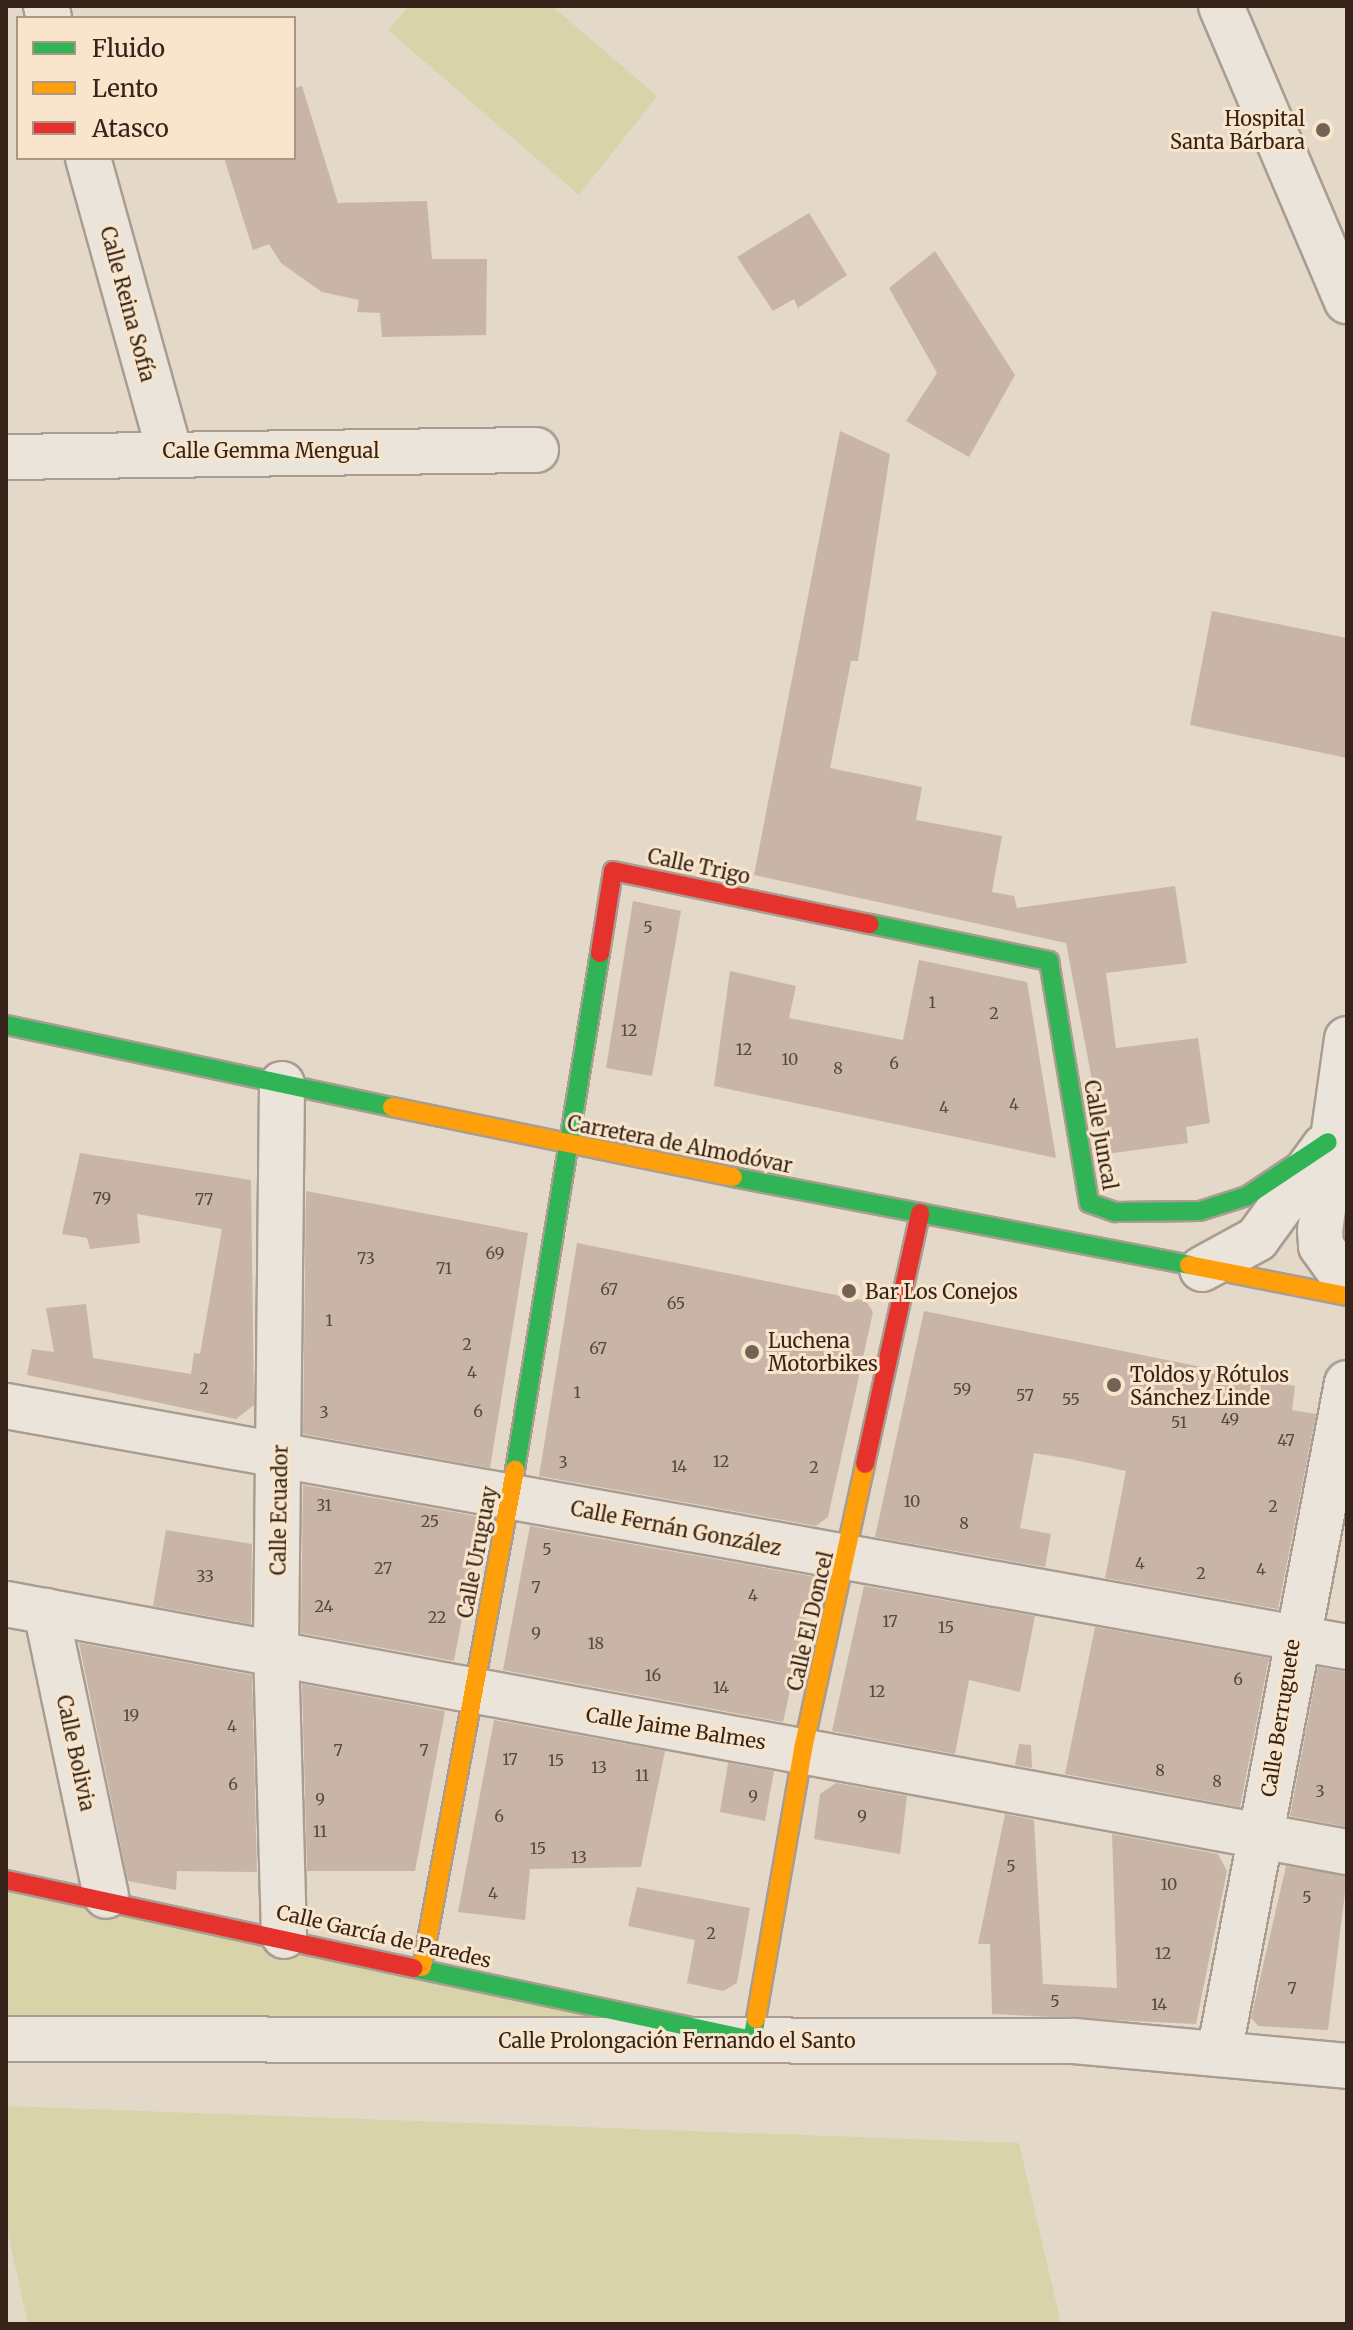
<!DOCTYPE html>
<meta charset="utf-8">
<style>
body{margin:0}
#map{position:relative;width:1353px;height:2330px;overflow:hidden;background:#e4d8c8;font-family:Merriweather,serif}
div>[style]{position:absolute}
.green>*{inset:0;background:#d8d3a8}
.building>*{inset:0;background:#c8b5a8}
.roads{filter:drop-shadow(2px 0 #a99d92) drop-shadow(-2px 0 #a99d92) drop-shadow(0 2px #a99d92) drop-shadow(0 -2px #a99d92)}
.street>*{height:44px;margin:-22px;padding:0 22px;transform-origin:22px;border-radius:22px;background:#ebe4da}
.fast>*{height:18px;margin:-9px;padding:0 9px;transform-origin:9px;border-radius:9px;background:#30b455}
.slow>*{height:18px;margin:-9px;padding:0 9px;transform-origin:9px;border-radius:9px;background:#ff9f0a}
.jam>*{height:18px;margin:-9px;padding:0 9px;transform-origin:9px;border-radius:9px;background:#e5322d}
.dots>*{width:22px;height:22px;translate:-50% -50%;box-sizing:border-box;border:4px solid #f8e5cb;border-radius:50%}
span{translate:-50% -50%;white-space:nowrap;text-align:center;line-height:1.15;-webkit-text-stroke:6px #f8e5cb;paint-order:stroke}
.number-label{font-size:16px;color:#5a483e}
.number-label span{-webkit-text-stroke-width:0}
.poi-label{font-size:20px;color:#36241a}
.right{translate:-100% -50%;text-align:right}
.left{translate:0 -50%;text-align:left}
.street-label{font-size:20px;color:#36241a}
.frame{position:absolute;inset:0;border:8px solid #36241a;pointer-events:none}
.legend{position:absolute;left:16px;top:16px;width:280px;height:144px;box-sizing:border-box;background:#f8e5cb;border:2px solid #aa9884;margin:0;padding:10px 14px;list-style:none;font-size:24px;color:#36241a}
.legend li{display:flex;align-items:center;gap:16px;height:40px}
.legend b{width:40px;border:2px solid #aa9884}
</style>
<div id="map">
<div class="green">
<div style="clip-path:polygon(409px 6px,552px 6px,657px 96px,579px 195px,388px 30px)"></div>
<div style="clip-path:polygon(6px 1884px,752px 2040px,6px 2028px)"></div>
<div style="clip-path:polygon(6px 2106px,1019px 2143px,1061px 2324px,28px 2324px,6px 2225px)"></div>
</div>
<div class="building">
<div style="clip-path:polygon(302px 86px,338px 203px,427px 201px,432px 259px,487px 259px,486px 335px,382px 337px,380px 313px,357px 312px,359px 300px,322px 292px,281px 263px,269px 244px,253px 250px,224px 158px,294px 158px,294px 88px)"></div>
<div style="clip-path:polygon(809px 213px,847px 275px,798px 308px,794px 299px,773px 311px,737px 257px)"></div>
<div style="clip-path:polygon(935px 251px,1015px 375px,969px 457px,906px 421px,937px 373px,889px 288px)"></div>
<div style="clip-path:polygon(840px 431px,890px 454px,858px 661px,851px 661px,830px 768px,922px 787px,916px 820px,1002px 836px,992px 892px,1014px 896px,1017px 908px,1175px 886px,1187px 963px,1106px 973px,1116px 1048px,1198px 1038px,1210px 1123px,1186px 1127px,1188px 1143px,1106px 1154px,1066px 943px,754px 875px)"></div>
<div style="clip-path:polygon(1212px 611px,1347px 638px,1347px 758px,1190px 725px)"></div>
<div style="clip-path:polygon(633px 901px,681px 911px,652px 1076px,606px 1068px)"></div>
<div style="clip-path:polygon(919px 960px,1027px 982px,1056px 1158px,714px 1086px,730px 971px,796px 986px,789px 1018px,903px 1040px)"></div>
<div style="clip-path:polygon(80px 1153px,251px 1180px,254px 1405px,236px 1419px,27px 1375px,32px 1349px,54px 1352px,46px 1308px,86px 1304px,93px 1358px,191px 1374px,194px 1353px,200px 1354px,222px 1229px,137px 1214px,140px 1243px,90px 1249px,87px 1238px,62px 1234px)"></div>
<div style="clip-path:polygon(306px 1191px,528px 1233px,490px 1468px,303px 1434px)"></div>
<div style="clip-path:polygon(577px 1243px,866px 1301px,873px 1312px,828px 1517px,816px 1526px,539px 1476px)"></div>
<div style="clip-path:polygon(924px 1311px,1295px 1386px,1292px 1410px,1316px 1414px,1278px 1609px,1105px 1578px,1126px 1471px,1070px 1459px,1034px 1453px,1020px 1528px,1051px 1534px,1045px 1567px,875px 1537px)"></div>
<div style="clip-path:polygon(303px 1485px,481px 1517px,454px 1661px,301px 1633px)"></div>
<div style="clip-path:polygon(530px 1526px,815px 1577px,783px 1722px,503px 1670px)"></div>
<div style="clip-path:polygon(166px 1530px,252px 1544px,251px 1624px,153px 1606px)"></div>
<div style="clip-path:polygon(864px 1586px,1035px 1616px,1020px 1692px,969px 1680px,955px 1754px,832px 1731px)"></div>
<div style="clip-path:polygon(1095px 1627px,1269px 1658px,1240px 1807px,1065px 1774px)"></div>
<div style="clip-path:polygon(79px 1643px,252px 1675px,257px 1872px,177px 1871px,176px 1890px,128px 1881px)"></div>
<div style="clip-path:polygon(1318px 1667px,1347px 1672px,1347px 1827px,1290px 1816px)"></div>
<div style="clip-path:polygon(302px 1684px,445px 1711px,415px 1871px,307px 1871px)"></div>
<div style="clip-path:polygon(494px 1720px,665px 1751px,641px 1867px,530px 1869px,525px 1920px,458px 1912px)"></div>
<div style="clip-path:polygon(1019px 1744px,1031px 1745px,1032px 1768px,1015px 1765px)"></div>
<div style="clip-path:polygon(728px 1763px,774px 1771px,765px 1821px,720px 1812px)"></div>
<div style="clip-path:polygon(836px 1783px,907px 1796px,900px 1854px,814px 1839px,820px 1794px)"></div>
<div style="clip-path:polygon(1005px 1814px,1034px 1820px,1043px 1984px,1117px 1988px,1112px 1834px,1218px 1854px,1227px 1871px,1196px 2024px,992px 2014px,990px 1944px,978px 1944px)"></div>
<div style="clip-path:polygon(1286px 1866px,1347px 1876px,1328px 2030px,1258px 2026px,1251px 2018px)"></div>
<div style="clip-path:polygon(637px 1887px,750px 1908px,737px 1983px,723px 1991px,687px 1983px,695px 1940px,628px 1926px)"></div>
</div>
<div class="roads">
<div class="street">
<div style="left:46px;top:6px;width:12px;rotate:76deg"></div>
<div style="left:1221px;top:6px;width:321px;rotate:66.9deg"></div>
<div style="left:88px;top:158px;width:303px;rotate:74.5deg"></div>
<div style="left:6px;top:457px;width:530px;rotate:-0.76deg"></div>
<div style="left:1347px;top:1039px;width:193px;rotate:98deg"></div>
<div style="left:1320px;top:1230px;width:16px;rotate:86deg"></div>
<div style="left:1321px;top:1246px;width:44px;rotate:54.2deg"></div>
<div style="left:282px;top:1084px;width:565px;rotate:90.61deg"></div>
<div style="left:276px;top:1649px;width:287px;rotate:88.4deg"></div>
<div style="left:1202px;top:1269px;width:63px;rotate:-28.6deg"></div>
<div style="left:1257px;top:1239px;width:114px;rotate:-53.9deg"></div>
<div style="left:6px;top:1406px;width:1362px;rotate:10.19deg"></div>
<div style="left:6px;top:1604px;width:1364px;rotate:10.48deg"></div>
<div style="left:46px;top:1611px;width:291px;rotate:78.1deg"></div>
<div style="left:6px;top:2039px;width:1068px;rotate:0.11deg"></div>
<div style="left:1074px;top:2041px;width:274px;rotate:5.2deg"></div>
<div style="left:1219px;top:2054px;width:683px;rotate:-79.2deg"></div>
</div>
<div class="fast">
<div style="left:870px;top:924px;width:183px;rotate:11.7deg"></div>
<div style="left:1049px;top:961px;width:245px;rotate:80.6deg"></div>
<div style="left:1089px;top:1203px;width:28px;rotate:19deg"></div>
<div style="left:1115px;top:1212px;width:85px;rotate:-0.7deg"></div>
<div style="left:1200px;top:1211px;width:49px;rotate:-17.7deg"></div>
<div style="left:1247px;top:1196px;width:97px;rotate:-33.7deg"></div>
<div style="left:6px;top:1025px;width:395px;rotate:12deg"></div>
<div style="left:733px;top:1177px;width:464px;rotate:10.9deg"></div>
<div style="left:515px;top:1470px;width:524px;rotate:-80.66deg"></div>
<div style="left:414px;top:1968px;width:346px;rotate:12deg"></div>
<div style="left:752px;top:2040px;width:21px;rotate:-79deg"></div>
</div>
<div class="slow">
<div style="left:392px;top:1107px;width:348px;rotate:11.6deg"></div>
<div style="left:1189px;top:1265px;width:161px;rotate:11.1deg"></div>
<div style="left:422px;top:1967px;width:506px;rotate:-79.4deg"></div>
<div style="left:756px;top:2019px;width:274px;rotate:-80.1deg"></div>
<div style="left:803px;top:1749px;width:292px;rotate:-77.7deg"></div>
</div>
<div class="jam">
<div style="left:600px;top:953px;width:83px;rotate:-81deg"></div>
<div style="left:613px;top:871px;width:262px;rotate:11.7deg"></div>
<div style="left:865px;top:1464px;width:257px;rotate:-77.6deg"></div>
<div style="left:6px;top:1880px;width:417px;rotate:12.2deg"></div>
</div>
</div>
<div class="dots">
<div style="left:1323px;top:130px;background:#736357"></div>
<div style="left:849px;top:1291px;background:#736357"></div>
<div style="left:752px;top:1352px;background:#736357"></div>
<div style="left:1114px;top:1385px;background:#736357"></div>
</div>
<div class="number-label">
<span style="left:648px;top:927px">5</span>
<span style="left:932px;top:1002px">1</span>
<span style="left:994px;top:1013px">2</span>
<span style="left:629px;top:1030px">12</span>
<span style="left:744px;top:1049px">12</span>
<span style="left:790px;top:1059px">10</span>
<span style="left:894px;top:1063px">6</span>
<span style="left:838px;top:1068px">8</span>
<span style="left:1014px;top:1104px">4</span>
<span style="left:944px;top:1107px">4</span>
<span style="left:102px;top:1198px">79</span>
<span style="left:204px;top:1199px">77</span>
<span style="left:495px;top:1253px">69</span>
<span style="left:366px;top:1258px">73</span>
<span style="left:444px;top:1268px">71</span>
<span style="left:609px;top:1289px">67</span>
<span style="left:676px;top:1303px">65</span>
<span style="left:329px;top:1320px">1</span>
<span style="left:467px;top:1344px">2</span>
<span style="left:598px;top:1348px">67</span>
<span style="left:472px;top:1372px">4</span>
<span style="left:204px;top:1388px">2</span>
<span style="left:962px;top:1389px">59</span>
<span style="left:577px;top:1392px">1</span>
<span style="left:1025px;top:1395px">57</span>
<span style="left:1071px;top:1399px">55</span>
<span style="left:478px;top:1411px">6</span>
<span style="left:324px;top:1412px">3</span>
<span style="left:1230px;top:1419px">49</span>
<span style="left:1179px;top:1422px">51</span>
<span style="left:1286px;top:1440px">47</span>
<span style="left:721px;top:1461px">12</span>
<span style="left:563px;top:1462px">3</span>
<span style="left:679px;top:1466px">14</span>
<span style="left:814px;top:1467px">2</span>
<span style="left:912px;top:1501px">10</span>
<span style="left:324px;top:1505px">31</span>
<span style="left:1273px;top:1506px">2</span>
<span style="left:430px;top:1521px">25</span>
<span style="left:964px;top:1523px">8</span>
<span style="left:547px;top:1549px">5</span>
<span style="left:1140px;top:1563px">4</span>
<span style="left:383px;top:1568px">27</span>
<span style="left:1261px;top:1569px">4</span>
<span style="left:1201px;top:1573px">2</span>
<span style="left:205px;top:1576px">33</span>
<span style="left:536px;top:1587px">7</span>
<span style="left:753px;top:1595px">4</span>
<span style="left:324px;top:1606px">24</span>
<span style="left:437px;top:1617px">22</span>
<span style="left:890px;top:1621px">17</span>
<span style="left:946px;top:1627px">15</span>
<span style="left:536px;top:1633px">9</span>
<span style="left:596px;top:1643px">18</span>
<span style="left:653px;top:1675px">16</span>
<span style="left:1238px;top:1679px">6</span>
<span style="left:721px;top:1687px">14</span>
<span style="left:877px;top:1691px">12</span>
<span style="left:131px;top:1715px">19</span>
<span style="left:232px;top:1726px">4</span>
<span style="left:338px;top:1750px">7</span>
<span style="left:424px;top:1750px">7</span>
<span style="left:510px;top:1759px">17</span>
<span style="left:556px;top:1760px">15</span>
<span style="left:599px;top:1767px">13</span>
<span style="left:1160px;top:1770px">8</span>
<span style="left:642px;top:1775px">11</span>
<span style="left:1217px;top:1781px">8</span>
<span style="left:233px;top:1784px">6</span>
<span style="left:1320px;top:1791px">3</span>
<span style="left:753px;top:1796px">9</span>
<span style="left:320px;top:1799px">9</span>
<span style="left:499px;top:1816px">6</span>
<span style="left:862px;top:1816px">9</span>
<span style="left:320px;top:1831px">11</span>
<span style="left:538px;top:1848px">15</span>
<span style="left:579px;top:1857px">13</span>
<span style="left:1011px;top:1866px">5</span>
<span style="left:1169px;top:1884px">10</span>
<span style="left:493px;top:1893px">4</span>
<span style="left:1307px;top:1897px">5</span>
<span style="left:711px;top:1933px">2</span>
<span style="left:1163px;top:1953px">12</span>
<span style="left:1292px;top:1988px">7</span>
<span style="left:1055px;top:2001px">5</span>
<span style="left:1159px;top:2004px">14</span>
</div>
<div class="poi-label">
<span class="right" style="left:1305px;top:130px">Hospital<br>Santa Bárbara</span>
<span class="left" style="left:865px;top:1291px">Bar Los Conejos</span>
<span class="left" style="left:768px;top:1352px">Luchena<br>Motorbikes</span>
<span class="left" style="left:1130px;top:1386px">Toldos y Rótulos<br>Sánchez Linde</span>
</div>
<div class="street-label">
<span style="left:128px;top:304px;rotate:75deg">Calle Reina Sofía</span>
<span style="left:271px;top:450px">Calle Gemma Mengual</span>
<span style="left:699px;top:866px;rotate:12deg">Calle Trigo</span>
<span style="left:1101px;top:1135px;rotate:80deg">Calle Juncal</span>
<span style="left:680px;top:1144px;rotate:11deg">Carretera de Almodóvar</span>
<span style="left:279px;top:1510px;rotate:-89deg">Calle Ecuador</span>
<span style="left:676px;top:1528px;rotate:11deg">Calle Fernán González</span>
<span style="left:477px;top:1552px;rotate:-79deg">Calle Uruguay</span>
<span style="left:810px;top:1621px;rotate:-77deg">Calle El Doncel</span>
<span style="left:1280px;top:1718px;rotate:-81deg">Calle Berruguete</span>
<span style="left:676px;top:1728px;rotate:9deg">Calle Jaime Balmes</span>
<span style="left:76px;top:1753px;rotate:78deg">Calle Bolivia</span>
<span style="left:384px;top:1936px;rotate:13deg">Calle García de Paredes</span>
<span style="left:677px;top:2040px">Calle Prolongación Fernando el Santo</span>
</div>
<div class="frame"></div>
<ul class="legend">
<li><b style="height:10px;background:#30b455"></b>Fluido</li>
<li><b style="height:10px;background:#ff9f0a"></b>Lento</li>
<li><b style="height:10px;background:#e5322d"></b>Atasco</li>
</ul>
</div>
